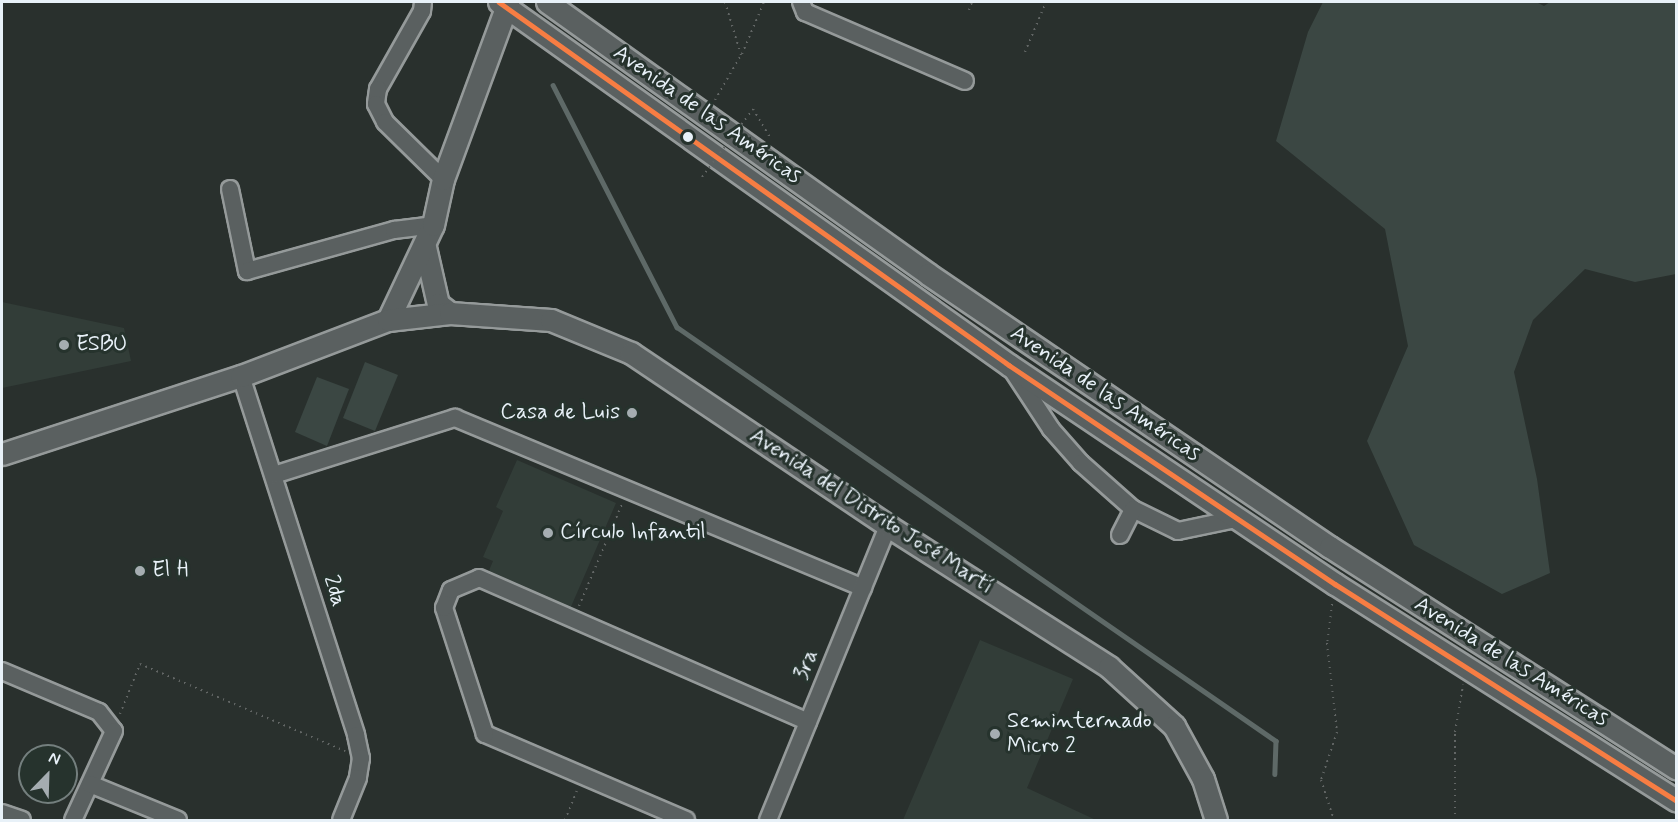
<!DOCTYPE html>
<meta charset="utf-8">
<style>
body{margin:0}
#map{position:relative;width:1678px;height:822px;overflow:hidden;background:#29302d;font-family:Mynerve,sans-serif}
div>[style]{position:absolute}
.built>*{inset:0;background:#323d38}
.green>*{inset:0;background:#3b4743}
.stream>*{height:4.5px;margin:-2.25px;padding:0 2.25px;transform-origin:2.25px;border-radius:2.25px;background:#5e6967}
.path>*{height:2px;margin-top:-1px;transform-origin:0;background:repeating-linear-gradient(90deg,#626665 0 1.5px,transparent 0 6px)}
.roads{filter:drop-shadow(2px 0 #959a9a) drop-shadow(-2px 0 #959a9a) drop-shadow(0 2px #959a9a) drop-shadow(0 -2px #959a9a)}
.minor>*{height:16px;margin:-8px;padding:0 8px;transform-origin:8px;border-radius:8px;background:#5a6060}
.major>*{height:21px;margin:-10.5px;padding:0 10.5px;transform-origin:10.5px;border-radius:10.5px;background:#5a6060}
.path-bridge>*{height:2px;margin-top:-1px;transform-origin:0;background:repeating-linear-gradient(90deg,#626665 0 1.5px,transparent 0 6px)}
.bus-1>*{height:4.5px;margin:-2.25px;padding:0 2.25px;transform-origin:2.25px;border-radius:2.25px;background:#f77d43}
.dots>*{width:16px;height:16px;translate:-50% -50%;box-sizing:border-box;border:3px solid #26332d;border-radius:50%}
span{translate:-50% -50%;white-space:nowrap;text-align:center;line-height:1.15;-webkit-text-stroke:6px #26332d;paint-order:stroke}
.street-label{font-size:22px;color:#e8f1f8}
.poi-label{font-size:22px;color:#e8f1f8}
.left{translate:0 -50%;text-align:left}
.right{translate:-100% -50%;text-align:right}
.frame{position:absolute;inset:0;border:3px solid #e8f1f8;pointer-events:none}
.north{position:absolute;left:18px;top:744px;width:60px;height:60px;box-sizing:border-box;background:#26332d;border:2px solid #747f7e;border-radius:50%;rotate:23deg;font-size:16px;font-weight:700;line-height:24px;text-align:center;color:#e8f1f8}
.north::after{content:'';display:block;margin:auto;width:21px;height:27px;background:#a5adb1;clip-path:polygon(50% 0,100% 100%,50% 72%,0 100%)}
</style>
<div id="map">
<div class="built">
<div style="clip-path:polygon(2px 302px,124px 328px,131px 361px,2px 388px)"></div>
<div style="clip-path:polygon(517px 460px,616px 503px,570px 609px,488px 573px,493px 561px,483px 557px,503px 511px,496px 507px)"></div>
<div style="clip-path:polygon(980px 640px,1073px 679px,1027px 788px,1096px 820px,903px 820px)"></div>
</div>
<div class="green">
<div style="clip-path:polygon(1323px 2px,1536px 2px,1544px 6px,1550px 2px,1676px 2px,1676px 274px,1635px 282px,1585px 269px,1533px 320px,1514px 372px,1537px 479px,1550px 573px,1502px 594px,1414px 545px,1367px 441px,1408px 346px,1385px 229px,1276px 141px,1308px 32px)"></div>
<div style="clip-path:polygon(365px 362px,398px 375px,375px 431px,343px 418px)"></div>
<div style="clip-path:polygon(317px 377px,349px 389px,327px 446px,295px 432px)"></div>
</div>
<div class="stream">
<div style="left:553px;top:85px;width:272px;rotate:62.9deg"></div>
<div style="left:677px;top:327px;width:728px;rotate:34.65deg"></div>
<div style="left:1276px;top:741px;width:33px;rotate:92deg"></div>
</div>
<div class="path">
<div style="left:969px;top:10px;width:9px;rotate:-69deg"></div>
<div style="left:1025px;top:52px;width:54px;rotate:-67.2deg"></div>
<div style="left:742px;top:54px;width:56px;rotate:-67.1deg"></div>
<div style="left:715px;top:100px;width:52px;rotate:-60deg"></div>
<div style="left:741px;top:55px;width:55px;rotate:-106.8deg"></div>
<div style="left:753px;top:109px;width:33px;rotate:59deg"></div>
<div style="left:1332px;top:604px;width:39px;rotate:97deg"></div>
<div style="left:1327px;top:643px;width:90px;rotate:83.6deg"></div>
<div style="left:1337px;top:732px;width:51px;rotate:108.4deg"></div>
<div style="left:1321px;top:780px;width:42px;rotate:72deg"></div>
<div style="left:579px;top:606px;width:111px;rotate:-67.1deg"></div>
<div style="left:120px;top:714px;width:54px;rotate:-68.2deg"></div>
<div style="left:140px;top:664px;width:223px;rotate:23deg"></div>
<div style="left:565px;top:820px;width:32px;rotate:-68deg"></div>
<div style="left:1455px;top:820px;width:88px;rotate:-90deg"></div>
<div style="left:1455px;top:732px;width:48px;rotate:-80.3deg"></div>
</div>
<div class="roads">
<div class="minor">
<div style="left:423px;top:2px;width:9px;rotate:96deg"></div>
<div style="left:422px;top:11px;width:90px;rotate:119.4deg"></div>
<div style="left:378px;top:89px;width:15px;rotate:98deg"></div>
<div style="left:376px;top:104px;width:20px;rotate:63deg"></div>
<div style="left:385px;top:122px;width:81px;rotate:44.5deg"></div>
<div style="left:801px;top:2px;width:11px;rotate:68deg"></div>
<div style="left:805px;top:12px;width:174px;rotate:23.3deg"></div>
<div style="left:230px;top:189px;width:84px;rotate:78.3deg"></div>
<div style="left:247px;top:271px;width:153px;rotate:-15.6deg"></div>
<div style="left:394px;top:230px;width:39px;rotate:-7deg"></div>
<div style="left:1011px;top:368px;width:73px;rotate:56.7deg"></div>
<div style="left:1051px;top:429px;width:45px;rotate:48.6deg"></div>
<div style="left:1081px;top:463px;width:69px;rotate:41.5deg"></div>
<div style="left:1133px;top:509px;width:50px;rotate:26.1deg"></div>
<div style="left:1178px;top:531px;width:63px;rotate:-11.8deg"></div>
<div style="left:241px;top:376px;width:377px;rotate:72.2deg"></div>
<div style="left:356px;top:735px;width:24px;rotate:78deg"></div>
<div style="left:361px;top:758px;width:20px;rotate:99deg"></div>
<div style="left:358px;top:778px;width:45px;rotate:112deg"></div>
<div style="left:274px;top:475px;width:190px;rotate:-17.5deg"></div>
<div style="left:455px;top:418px;width:442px;rotate:22.6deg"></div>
<div style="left:1120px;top:535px;width:29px;rotate:-63deg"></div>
<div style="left:2px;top:671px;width:105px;rotate:22.9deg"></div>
<div style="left:99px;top:712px;width:24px;rotate:52deg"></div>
<div style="left:114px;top:731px;width:98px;rotate:114.7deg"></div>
<div style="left:90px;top:784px;width:95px;rotate:22.2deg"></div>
<div style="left:2px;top:813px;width:21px;rotate:19deg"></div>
<div style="left:686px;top:820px;width:219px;rotate:-156.8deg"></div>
<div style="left:485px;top:734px;width:133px;rotate:-108deg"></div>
<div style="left:444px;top:608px;width:19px;rotate:-69deg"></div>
<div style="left:451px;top:590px;width:30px;rotate:-23deg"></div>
<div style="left:479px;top:578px;width:359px;rotate:23.6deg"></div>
<div style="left:768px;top:820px;width:318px;rotate:-67.8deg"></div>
</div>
<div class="major">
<div style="left:499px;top:2px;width:626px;rotate:35.44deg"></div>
<div style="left:1009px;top:365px;width:393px;rotate:33.9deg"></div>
<div style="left:1335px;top:584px;width:404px;rotate:32.4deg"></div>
<div style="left:547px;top:2px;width:468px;rotate:35.5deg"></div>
<div style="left:928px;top:274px;width:486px;rotate:34.2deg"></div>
<div style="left:1330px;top:547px;width:411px;rotate:32.6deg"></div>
<div style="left:425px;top:247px;width:58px;rotate:77.2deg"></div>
<div style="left:438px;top:304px;width:15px;rotate:37deg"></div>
<div style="left:388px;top:320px;width:105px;rotate:-64.7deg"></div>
<div style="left:433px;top:225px;width:47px;rotate:-77.7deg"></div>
<div style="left:443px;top:179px;width:189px;rotate:-69.8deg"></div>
<div style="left:2px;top:454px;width:251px;rotate:-18.1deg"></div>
<div style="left:241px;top:376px;width:157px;rotate:-20.9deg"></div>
<div style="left:388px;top:320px;width:62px;rotate:-6.4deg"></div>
<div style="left:450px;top:313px;width:101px;rotate:4deg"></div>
<div style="left:551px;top:320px;width:87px;rotate:22.4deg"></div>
<div style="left:631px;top:353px;width:310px;rotate:33.9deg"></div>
<div style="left:888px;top:526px;width:262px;rotate:32.5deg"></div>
<div style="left:1109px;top:667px;width:88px;rotate:42.2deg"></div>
<div style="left:1174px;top:726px;width:60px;rotate:61.3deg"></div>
<div style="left:1203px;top:779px;width:43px;rotate:72.4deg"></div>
</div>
</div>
<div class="path-bridge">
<div style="left:702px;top:177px;width:85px;rotate:-53.1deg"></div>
</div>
<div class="bus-1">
<div style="left:499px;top:2px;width:626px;rotate:35.44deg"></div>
<div style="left:1009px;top:365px;width:393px;rotate:33.9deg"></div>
<div style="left:1335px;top:584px;width:404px;rotate:32.4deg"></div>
</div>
<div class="dots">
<div style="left:688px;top:137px;background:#e8f1f8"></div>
<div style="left:64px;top:345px;background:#a5adb1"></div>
<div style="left:632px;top:413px;background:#a5adb1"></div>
<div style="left:548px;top:533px;background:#a5adb1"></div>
<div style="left:140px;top:571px;background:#a5adb1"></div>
<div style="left:995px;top:734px;background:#a5adb1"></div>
</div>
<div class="street-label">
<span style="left:707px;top:115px;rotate:35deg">Avenida de las Américas</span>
<span style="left:1105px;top:394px;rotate:34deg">Avenida de las Américas</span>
<span style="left:871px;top:512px;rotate:33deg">Avenida del Distrito José Martí</span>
<span style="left:334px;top:591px;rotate:73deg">2da</span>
<span style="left:1511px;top:662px;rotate:32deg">Avenida de las Américas</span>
<span style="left:807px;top:665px;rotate:-68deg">3ra</span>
</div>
<div class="poi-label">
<span class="left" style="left:76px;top:345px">ESBU</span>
<span class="right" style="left:620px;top:413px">Casa de Luis</span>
<span class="left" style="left:560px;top:533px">Círculo Infantil</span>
<span class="left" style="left:152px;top:571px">El H</span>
<span class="left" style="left:1007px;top:734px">Seminternado<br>Micro 2</span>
</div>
<div class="frame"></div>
<div class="north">N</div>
</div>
